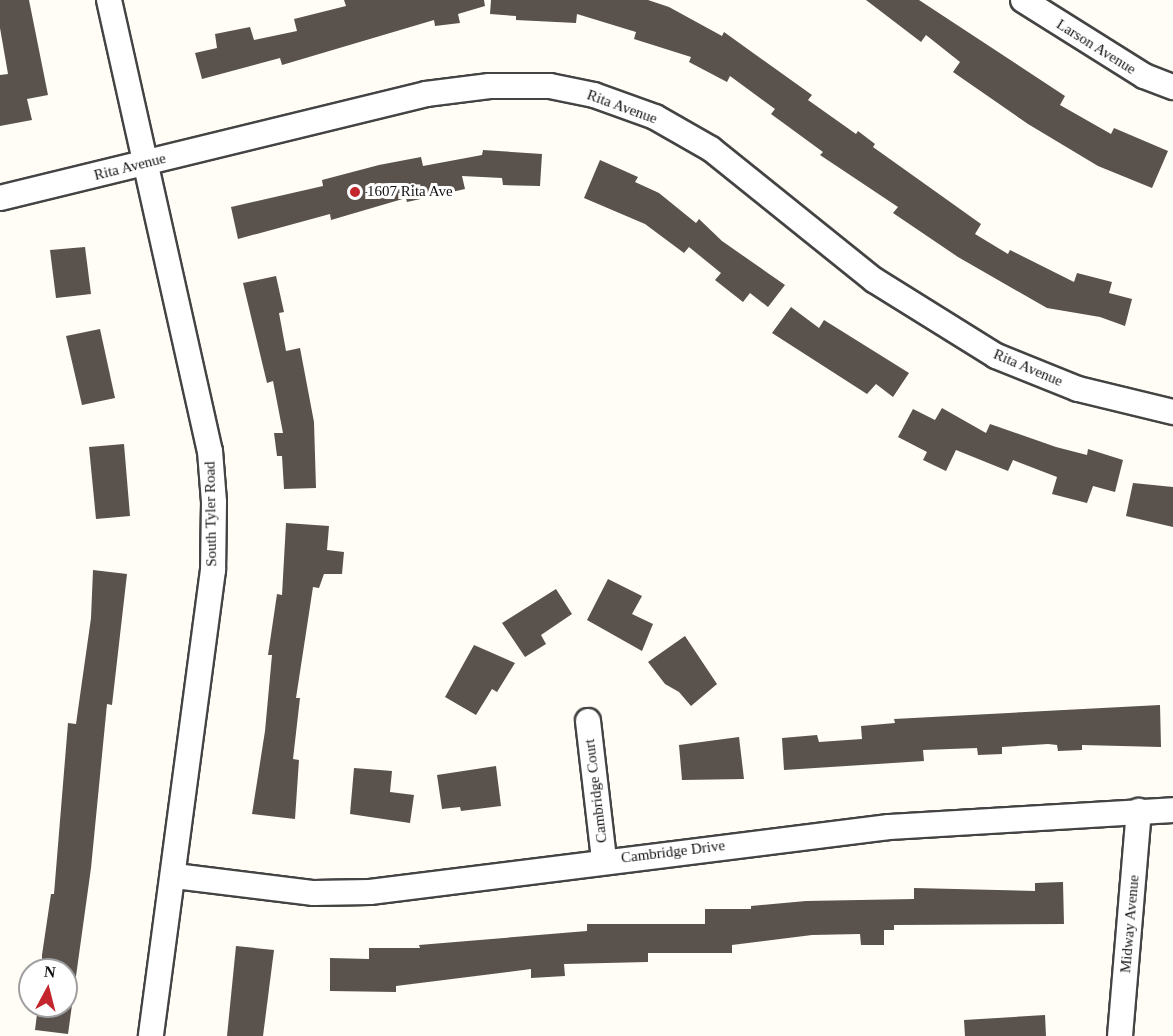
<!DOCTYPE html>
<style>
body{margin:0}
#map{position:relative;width:1173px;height:1036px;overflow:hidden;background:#fffdf5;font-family:"Times New Roman",serif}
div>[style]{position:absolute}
.building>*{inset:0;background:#5a524d}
.roads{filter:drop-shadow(2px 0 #444) drop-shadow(-2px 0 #444) drop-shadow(0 2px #444) drop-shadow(0 -2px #444)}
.minor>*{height:24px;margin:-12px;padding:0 12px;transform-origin:12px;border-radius:12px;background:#fff}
.dots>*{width:16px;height:16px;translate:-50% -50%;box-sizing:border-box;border:3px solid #fff;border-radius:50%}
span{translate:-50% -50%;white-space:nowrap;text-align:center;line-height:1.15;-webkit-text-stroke:6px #fff;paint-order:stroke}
.street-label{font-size:15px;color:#111}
.poi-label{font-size:15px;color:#111}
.left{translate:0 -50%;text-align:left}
.north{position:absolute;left:18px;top:958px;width:60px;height:60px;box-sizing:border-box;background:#fff;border:2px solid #a0a0a0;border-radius:50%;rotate:7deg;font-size:16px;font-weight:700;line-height:24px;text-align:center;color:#111}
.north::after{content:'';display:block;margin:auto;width:21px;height:27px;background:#c4262e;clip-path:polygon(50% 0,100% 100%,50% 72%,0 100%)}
</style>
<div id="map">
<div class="building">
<div style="clip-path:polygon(0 0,29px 0,48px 95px,27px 99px,32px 120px,0 126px,0 75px,8px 74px,0 28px)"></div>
<div style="clip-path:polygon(344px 0,484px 0,485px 6px,458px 14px,460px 23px,435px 26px,434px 20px,282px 65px,280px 58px,202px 79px,195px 53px,217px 48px,215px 34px,250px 27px,254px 40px,297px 31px,294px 19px,346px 6px)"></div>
<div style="clip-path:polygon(491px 0,648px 0,669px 7px,722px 36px,724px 32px,812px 95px,808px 100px,856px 134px,858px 131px,875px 144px,873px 147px,981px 224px,975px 234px,1008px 254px,1010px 250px,1074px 282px,1077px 273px,1112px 282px,1109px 293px,1132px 299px,1125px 326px,1100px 317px,1047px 308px,958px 257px,893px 213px,898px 207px,820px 155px,823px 152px,771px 114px,775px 109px,730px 76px,727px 82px,689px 62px,691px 57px,634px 39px,636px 32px,577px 14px,576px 23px,516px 20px,516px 16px,490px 14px)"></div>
<div style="clip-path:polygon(866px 0,919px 0,1065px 96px,1060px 105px,1111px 134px,1114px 128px,1168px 151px,1152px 188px,1098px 166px,1028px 124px,953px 72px,960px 62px,926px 35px,921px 42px)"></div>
<div style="clip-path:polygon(483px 150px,542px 154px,540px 186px,503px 185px,502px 178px,462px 176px,465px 189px,407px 202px,406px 198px,331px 220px,330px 214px,238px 239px,231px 207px,323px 186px,322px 180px,379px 165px,421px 157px,423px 166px,482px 155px)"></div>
<div style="clip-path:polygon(600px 160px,638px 177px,635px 182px,659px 193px,696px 223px,699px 219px,722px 241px,785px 285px,768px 307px,750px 293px,743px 302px,715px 280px,721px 273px,689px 247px,684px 253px,645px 224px,584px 198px)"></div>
<div style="clip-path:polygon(85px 247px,91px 294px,56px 298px,50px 250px)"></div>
<div style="clip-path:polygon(276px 276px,284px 312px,279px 313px,286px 351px,300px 348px,314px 422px,316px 488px,284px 489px,282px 456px,277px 456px,274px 433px,283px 433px,273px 381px,267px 383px,243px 283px)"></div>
<div style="clip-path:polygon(791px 307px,819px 328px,824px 320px,909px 373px,893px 397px,876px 384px,867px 394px,772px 333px)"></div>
<div style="clip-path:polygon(100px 329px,115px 398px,82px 405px,66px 336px)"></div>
<div style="clip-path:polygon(942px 408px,986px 433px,990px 424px,1056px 447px,1087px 455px,1088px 449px,1123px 460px,1115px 492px,1093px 486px,1087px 503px,1052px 494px,1057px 477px,1013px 460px,1008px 471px,956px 450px,946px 471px,923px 460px,927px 452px,898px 437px,913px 409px,935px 420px)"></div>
<div style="clip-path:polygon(124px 444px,130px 516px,96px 519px,89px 447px)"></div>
<div style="clip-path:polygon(1133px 483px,1173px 487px,1173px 527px,1126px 516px)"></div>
<div style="clip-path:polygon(286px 523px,329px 526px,327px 550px,344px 552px,342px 574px,324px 574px,319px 588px,313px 587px,296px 698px,300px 698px,293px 759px,299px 760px,295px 819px,252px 814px,265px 731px,272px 655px,268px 655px,277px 594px,282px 595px)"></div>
<div style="clip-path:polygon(93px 570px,127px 574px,112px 705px,107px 704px,91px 868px,68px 1034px,35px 1030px,38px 1006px,66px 1006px,66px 970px,42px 970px,42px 955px,51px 894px,54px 894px,68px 723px,76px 724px,91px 618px)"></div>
<div style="clip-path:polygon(608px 579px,642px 596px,632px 614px,653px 624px,642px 651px,587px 620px)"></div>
<div style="clip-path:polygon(556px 589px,572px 614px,541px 635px,546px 644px,525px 657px,502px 623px)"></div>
<div style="clip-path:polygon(685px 636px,717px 684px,691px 706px,679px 692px,665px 684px,648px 662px)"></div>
<div style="clip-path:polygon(474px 645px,515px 663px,497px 692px,492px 689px,476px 715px,445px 697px)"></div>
<div style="clip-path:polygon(1160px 705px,1161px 747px,1082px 745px,1082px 750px,1058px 751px,1057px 745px,1048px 744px,1002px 747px,1002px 754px,978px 755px,977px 748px,923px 750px,924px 761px,784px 770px,782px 738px,817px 735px,819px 742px,862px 739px,861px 726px,895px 723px,894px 719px)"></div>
<div style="clip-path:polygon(739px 737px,744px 779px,682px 780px,679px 745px)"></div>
<div style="clip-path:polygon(496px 766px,501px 806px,461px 811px,460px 807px,442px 809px,437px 775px)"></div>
<div style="clip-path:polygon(354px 768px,392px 771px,390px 792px,414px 795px,410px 823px,350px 814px)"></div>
<div style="clip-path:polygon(1063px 882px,1064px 924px,894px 925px,894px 930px,884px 930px,884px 945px,861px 945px,860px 934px,812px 935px,732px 945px,732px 953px,648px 953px,648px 962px,564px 964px,565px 976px,531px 978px,531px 969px,396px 986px,396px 992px,330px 991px,330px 958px,369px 959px,369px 948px,420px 948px,419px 945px,587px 931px,587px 924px,705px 924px,705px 909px,751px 909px,751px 906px,806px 901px,914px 899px,914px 888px,1035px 891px,1035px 883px)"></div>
<div style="clip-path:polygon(236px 946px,274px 950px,263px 1036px,227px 1036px)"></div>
<div style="clip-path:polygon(1045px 1015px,1046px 1036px,965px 1036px,964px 1020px)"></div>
</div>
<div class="roads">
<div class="minor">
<div style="left:109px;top:0;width:462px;rotate:77.4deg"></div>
<div style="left:210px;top:451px;width:51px;rotate:85.5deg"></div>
<div style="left:214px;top:502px;width:68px;rotate:90.8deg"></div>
<div style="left:213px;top:570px;width:470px;rotate:97.6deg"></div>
<div style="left:1023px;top:0;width:143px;rotate:32.1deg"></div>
<div style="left:1144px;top:76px;width:31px;rotate:21deg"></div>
<div style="left:0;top:198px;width:439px;rotate:-13.7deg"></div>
<div style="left:426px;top:94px;width:64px;rotate:-7.2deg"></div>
<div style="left:489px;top:86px;width:61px"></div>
<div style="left:550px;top:86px;width:45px;rotate:11.6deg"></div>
<div style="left:594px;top:95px;width:65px;rotate:19.8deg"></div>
<div style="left:655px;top:117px;width:64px;rotate:29.7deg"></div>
<div style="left:711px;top:149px;width:209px;rotate:38.8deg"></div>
<div style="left:874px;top:280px;width:144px;rotate:31.9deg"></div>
<div style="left:996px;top:356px;width:88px;rotate:21.9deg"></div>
<div style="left:1078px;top:389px;width:98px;rotate:13.6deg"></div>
<div style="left:588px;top:721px;width:140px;rotate:83.4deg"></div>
<div style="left:175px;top:876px;width:140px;rotate:7deg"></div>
<div style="left:314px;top:893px;width:56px;rotate:-1deg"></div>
<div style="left:370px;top:892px;width:523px;rotate:-7.14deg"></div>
<div style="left:889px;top:827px;width:285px;rotate:-3.4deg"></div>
<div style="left:1120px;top:1036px;width:226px;rotate:-85.2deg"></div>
</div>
</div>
<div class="dots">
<div style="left:355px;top:192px;background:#c4262e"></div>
</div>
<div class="street-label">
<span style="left:1096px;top:47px;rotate:32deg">Larson Avenue</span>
<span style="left:622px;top:107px;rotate:20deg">Rita Avenue</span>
<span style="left:130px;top:167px;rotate:-14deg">Rita Avenue</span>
<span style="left:1028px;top:368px;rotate:23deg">Rita Avenue</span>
<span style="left:211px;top:514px;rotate:-91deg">South Tyler Road</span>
<span style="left:596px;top:791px;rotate:-97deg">Cambridge Court</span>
<span style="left:673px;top:852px;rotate:-7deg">Cambridge Drive</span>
<span style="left:1130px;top:924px;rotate:-85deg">Midway Avenue</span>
</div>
<div class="poi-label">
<span class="left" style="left:367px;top:192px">1607 Rita Ave</span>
</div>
<div class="north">N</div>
</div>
